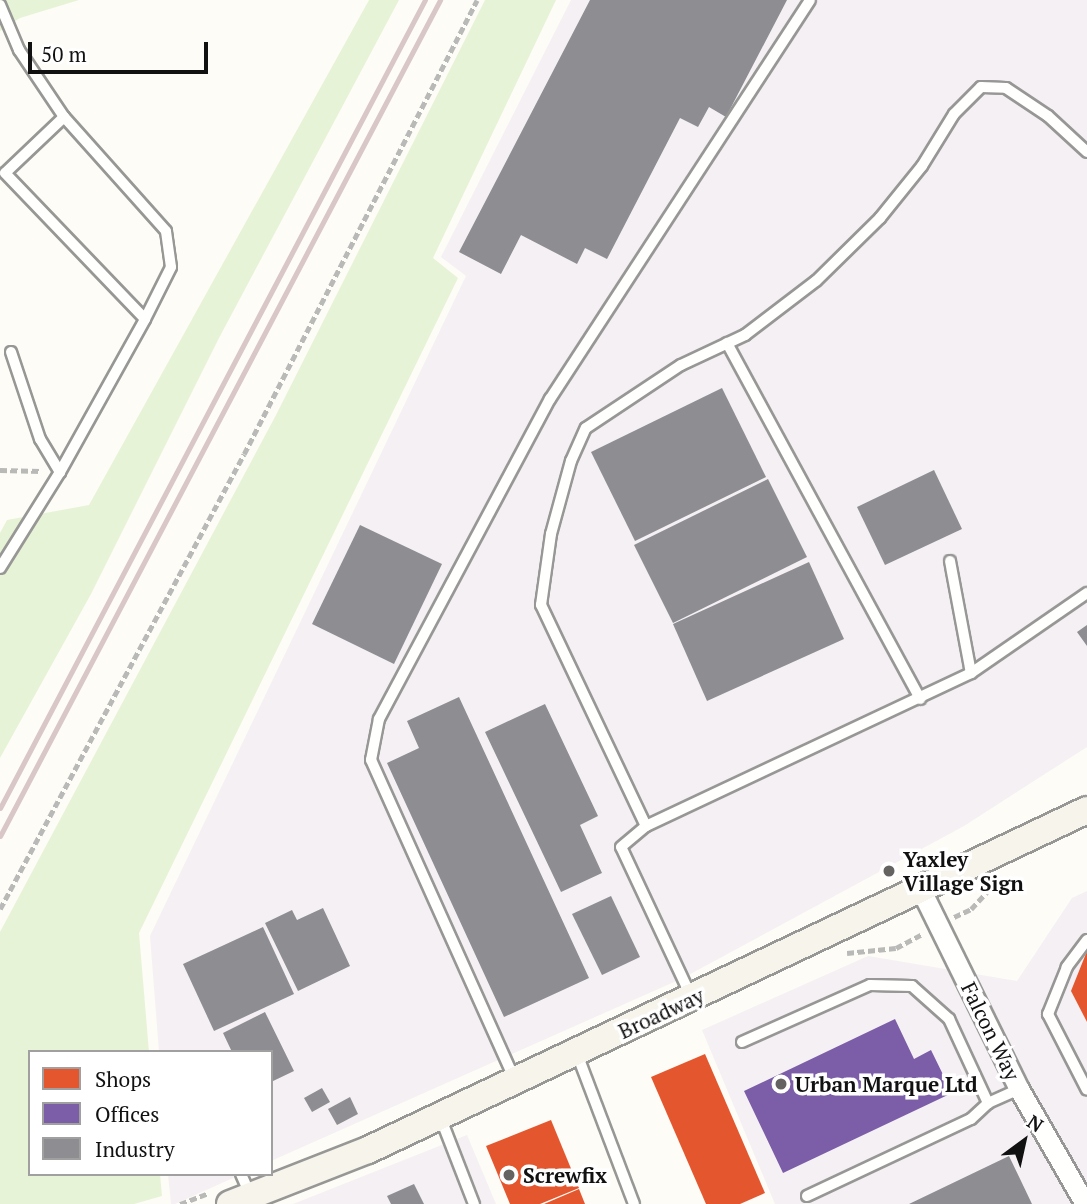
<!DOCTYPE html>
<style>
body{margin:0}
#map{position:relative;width:1087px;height:1204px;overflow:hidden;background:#fdfcf7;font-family:"PT Serif",serif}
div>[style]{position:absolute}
.industrial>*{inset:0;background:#f5f0f3}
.green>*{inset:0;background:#e7f3d7}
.shops>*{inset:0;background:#e4572e}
.offices>*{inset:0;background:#7b5ea7}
.industry>*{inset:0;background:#8d8d92}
.path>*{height:4.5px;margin-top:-2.25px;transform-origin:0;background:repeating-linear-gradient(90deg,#b9b9b8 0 7px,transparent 0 10.5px)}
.roads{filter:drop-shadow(2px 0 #979795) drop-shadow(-2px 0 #979795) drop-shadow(0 2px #979795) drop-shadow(0 -2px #979795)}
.service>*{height:10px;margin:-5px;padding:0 5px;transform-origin:5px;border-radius:5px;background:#fffffe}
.minor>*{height:19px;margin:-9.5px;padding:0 9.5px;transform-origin:9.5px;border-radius:9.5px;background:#fffffe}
.secondary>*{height:26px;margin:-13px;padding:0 13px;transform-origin:13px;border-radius:13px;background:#f6f4eb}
.rail>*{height:5px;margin:-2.5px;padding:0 2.5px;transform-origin:2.5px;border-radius:2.5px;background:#d9c6c7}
.dots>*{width:19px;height:19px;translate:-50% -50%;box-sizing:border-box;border:4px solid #fff;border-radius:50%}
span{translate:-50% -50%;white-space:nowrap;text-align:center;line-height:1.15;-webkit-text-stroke:7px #fff;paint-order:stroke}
.poi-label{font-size:21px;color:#111;font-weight:700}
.left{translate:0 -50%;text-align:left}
.street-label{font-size:21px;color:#111}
.legend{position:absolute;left:28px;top:1050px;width:245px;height:126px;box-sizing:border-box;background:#fff;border:2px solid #a0a0a0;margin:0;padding:9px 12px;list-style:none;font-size:21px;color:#111}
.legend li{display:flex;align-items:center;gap:14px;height:35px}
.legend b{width:35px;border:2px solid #a0a0a0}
.north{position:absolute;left:989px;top:1106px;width:70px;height:70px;-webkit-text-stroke:5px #fff;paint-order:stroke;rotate:33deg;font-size:19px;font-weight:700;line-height:28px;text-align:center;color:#111}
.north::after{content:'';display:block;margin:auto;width:24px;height:32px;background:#111;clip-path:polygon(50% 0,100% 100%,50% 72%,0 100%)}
.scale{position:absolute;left:28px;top:42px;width:180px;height:32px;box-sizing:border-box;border:4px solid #111;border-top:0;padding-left:9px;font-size:21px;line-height:24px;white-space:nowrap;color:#111;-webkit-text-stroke:5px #fff;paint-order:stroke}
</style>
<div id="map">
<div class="industrial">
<div style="clip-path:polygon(571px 0,1087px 0,1087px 747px,964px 826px,683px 978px,271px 1161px,271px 1052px,159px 1052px,150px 936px,466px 276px,441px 257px)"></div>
<div style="clip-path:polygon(1087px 891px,1087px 1204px,775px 1204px,702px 1030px,868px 956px,1017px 981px,1072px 898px)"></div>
<div style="clip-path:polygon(467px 1135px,496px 1204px,293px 1204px)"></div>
<div style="clip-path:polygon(168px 1174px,242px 1174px,175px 1204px,171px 1204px)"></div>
</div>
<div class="green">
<div style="clip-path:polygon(0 0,79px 0,20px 18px,0 31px)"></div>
<div style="clip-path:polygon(369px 0,399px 0,219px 338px,91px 594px,0 758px,0 533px,7px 520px,89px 505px)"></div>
<div style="clip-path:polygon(485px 0,556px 0,433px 258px,458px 278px,139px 933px,149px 1052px,30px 1052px,30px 1174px,160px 1174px,162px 1196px,134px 1204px,0 1204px,0 932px,276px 415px)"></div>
</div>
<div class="shops">
<div style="clip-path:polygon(1087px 951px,1087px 1022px,1071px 991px)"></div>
<div style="clip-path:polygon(705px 1054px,765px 1193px,740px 1204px,706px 1204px,651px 1077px)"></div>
<div style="clip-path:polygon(551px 1120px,579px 1188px,540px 1204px,510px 1204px,486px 1146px)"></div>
<div style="clip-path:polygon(579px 1189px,585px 1204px,544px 1204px)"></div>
</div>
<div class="offices">
<div style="clip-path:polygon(895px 1019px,914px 1059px,931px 1050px,952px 1093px,783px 1173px,744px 1091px)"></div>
</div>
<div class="industry">
<div style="clip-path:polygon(590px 0,787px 0,726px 117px,709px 107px,698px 127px,680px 118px,607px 259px,585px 248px,577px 264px,521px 235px,501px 274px,459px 252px)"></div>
<div style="clip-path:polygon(722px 388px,766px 477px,635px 541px,591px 452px)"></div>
<div style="clip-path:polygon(934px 470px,962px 529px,885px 565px,857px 507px)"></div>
<div style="clip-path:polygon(768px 479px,807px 557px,673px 623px,634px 545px)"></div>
<div style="clip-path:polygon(360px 525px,442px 564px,394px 664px,312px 624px)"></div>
<div style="clip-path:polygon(809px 562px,844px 639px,707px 701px,673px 624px)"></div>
<div style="clip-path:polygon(1087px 625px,1087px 646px,1077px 632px)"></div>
<div style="clip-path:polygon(459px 697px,589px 978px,504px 1017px,387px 763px,419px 748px,407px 721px)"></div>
<div style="clip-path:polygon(545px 704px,598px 816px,580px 825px,602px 873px,561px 892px,485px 732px)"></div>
<div style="clip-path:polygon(611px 896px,640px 957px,602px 975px,572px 914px)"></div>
<div style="clip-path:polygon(323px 908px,350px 966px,298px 991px,265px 923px,292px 910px,297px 920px)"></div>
<div style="clip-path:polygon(263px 927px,294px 994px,214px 1031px,183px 964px)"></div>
<div style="clip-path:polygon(265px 1012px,294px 1071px,271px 1082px,271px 1052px,232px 1052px,223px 1033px)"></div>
<div style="clip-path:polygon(322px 1088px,330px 1102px,312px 1112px,304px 1098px)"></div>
<div style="clip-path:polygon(350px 1097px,358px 1114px,337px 1125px,328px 1109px)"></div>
<div style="clip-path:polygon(1009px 1156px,1032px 1204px,1040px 1204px,909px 1204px)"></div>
<div style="clip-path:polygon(414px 1184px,424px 1204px,391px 1204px,387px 1196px)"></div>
</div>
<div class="path">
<div style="left:0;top:470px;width:41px;rotate:1.4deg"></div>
<div style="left:0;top:909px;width:516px;rotate:-61.8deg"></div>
<div style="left:244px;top:454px;width:510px;rotate:-62.83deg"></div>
<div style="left:954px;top:917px;width:19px;rotate:-25deg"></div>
<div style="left:971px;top:909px;width:40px;rotate:-47deg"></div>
<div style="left:847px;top:953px;width:49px;rotate:-5.8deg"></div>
<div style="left:896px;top:948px;width:30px;rotate:-28deg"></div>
<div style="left:180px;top:1204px;width:30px;rotate:-21deg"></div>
</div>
<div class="roads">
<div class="service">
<div style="left:0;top:5px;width:49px;rotate:67.1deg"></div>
<div style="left:19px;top:50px;width:81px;rotate:56.1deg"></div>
<div style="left:727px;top:343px;width:405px;rotate:61.5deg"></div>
<div style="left:11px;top:352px;width:92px;rotate:71.6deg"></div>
<div style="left:40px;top:439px;width:39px;rotate:59deg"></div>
<div style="left:950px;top:561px;width:114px;rotate:79.4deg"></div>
<div style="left:0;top:568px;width:113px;rotate:-58deg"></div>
<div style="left:60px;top:472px;width:175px;rotate:-60.9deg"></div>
<div style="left:145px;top:319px;width:58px;rotate:-63.4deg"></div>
<div style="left:171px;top:267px;width:36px;rotate:-98deg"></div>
<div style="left:166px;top:231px;width:153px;rotate:-131.8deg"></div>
<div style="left:64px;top:117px;width:81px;rotate:136.5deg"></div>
<div style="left:5px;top:173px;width:202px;rotate:46.2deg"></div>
<div style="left:646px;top:826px;width:359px;rotate:-25.2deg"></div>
<div style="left:971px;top:673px;width:141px;rotate:-34.6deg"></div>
<div style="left:1087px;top:940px;width:34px;rotate:127deg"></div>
<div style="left:1067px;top:967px;width:51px;rotate:112deg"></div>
<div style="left:1048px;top:1014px;width:85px;rotate:62.8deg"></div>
<div style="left:690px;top:994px;width:162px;rotate:-115.1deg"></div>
<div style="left:621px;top:847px;width:33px;rotate:-40deg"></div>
<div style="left:646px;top:826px;width:245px;rotate:-115.4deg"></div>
<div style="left:541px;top:605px;width:72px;rotate:-82deg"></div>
<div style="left:551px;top:534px;width:76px;rotate:-74.7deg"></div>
<div style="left:571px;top:461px;width:36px;rotate:-66deg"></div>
<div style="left:586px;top:428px;width:114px;rotate:-33.6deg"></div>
<div style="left:681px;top:365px;width:71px;rotate:-25.1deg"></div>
<div style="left:745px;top:335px;width:89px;rotate:-37.3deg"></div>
<div style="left:816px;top:281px;width:90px;rotate:-44.5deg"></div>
<div style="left:880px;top:218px;width:67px;rotate:-51.1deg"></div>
<div style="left:922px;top:166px;width:61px;rotate:-58.4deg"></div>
<div style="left:954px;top:114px;width:38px;rotate:-45deg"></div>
<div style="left:981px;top:87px;width:25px;rotate:2deg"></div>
<div style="left:1006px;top:88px;width:50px;rotate:33.7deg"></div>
<div style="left:1048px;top:116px;width:53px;rotate:42.7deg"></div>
<div style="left:742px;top:1042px;width:140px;rotate:-24deg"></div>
<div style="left:870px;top:985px;width:42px;rotate:1.4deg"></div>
<div style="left:912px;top:986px;width:50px;rotate:41.7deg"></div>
<div style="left:949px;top:1019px;width:93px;rotate:65.1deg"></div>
<div style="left:577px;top:1054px;width:160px;rotate:69.2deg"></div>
<div style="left:514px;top:1078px;width:349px;rotate:-114.2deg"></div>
<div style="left:371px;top:760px;width:42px;rotate:-79deg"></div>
<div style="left:379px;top:719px;width:363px;rotate:-61.9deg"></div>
<div style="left:550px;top:399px;width:476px;rotate:-56.9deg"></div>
<div style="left:441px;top:1119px;width:91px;rotate:68.8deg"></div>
<div style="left:241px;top:1174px;width:24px;rotate:66deg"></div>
<div style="left:807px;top:1196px;width:181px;rotate:-25.2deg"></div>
<div style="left:971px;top:1119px;width:23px;rotate:-43deg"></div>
<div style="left:988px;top:1103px;width:34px;rotate:-24deg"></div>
</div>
<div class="minor">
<div style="left:922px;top:892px;width:220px;rotate:63.8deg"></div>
<div style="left:1019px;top:1089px;width:133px;rotate:60.1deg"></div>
</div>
<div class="secondary">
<div style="left:230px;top:1204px;width:148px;rotate:-21.4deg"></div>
<div style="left:368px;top:1150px;width:795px;rotate:-25.31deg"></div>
</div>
</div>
<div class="rail">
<div style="left:0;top:808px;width:913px;rotate:-62.26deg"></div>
<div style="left:0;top:836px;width:945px;rotate:-62.24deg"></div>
</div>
<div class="dots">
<div style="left:889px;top:871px;background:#646362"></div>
<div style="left:781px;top:1084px;background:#646362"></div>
<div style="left:509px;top:1175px;background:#646362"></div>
</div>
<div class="poi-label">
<span class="left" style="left:903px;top:871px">Yaxley<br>Village Sign</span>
<span class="left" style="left:795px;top:1084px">Urban Marque Ltd</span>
<span class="left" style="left:523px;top:1175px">Screwfix</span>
</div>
<div class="street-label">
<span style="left:661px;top:1013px;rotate:-25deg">Broadway</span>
<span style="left:991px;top:1031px;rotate:64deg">Falcon Way</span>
</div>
<ul class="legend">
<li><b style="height:19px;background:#e4572e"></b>Shops</li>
<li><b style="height:19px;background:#7b5ea7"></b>Offices</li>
<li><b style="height:19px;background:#8d8d92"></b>Industry</li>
</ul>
<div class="north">N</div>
<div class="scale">50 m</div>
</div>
